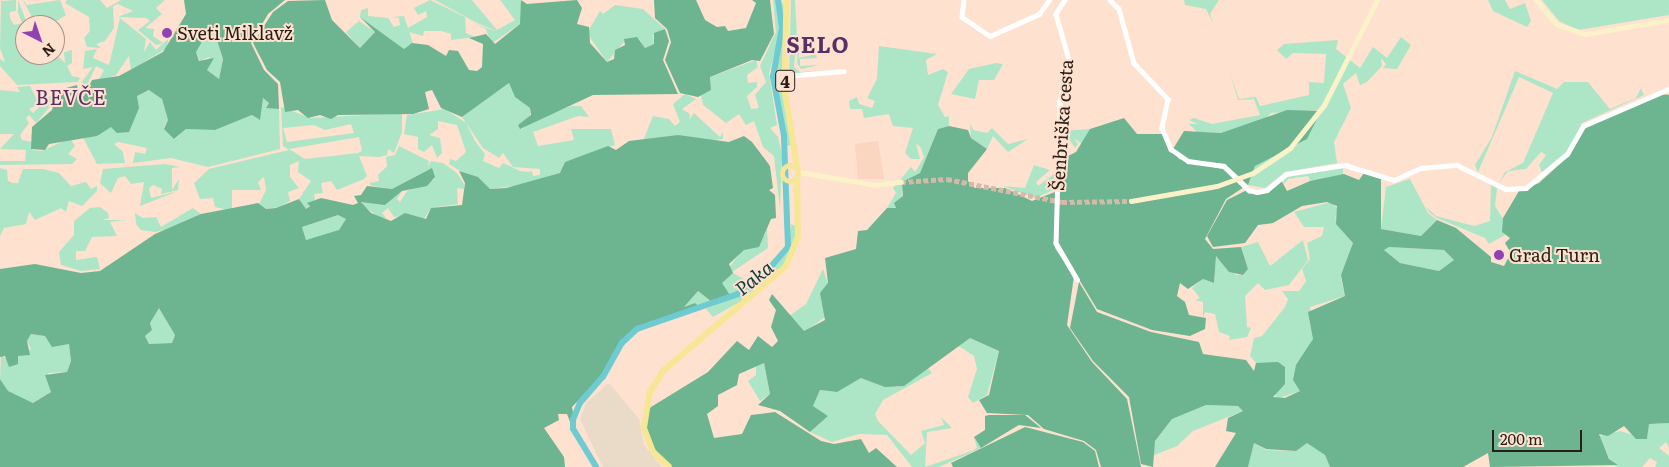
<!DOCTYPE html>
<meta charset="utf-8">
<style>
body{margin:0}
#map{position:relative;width:1669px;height:467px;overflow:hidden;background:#fee1ce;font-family:Literata,serif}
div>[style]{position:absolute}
.built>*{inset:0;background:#fad5bf}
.industrial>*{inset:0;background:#e9dbc8}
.green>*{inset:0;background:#ade6c7}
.forest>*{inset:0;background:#6db490}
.river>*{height:5.5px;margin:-2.75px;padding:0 2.75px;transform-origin:2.75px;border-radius:2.75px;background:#6dcbd1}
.secondary-tunnel>*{height:5px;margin-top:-2.5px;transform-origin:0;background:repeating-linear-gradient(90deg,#d3baa9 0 5px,transparent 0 7.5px)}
.tertiary>*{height:4.5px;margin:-2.25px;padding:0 2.25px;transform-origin:2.25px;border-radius:2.25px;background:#fff}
.secondary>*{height:5px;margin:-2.5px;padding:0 2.5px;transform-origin:2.5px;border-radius:2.5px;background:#fbf2ca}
.primary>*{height:5.5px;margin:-2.75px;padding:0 2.75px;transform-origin:2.75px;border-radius:2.75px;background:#f7e694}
.primary>.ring{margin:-2.75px;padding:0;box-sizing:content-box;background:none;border:5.5px solid #f7e694;border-radius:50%}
.dots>*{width:14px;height:14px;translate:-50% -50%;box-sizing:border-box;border:2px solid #fee1ce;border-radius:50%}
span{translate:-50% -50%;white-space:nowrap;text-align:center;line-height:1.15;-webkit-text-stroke:4px #fee1ce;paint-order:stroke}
.shield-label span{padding:1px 4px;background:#fee1ce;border:1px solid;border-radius:4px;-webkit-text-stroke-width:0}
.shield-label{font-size:16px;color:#281d17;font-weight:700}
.poi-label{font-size:18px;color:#281d17}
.left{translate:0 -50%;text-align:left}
.street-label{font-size:18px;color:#281d17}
.water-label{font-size:19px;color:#0b393c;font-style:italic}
.quarter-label{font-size:20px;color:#562f66;letter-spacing:1px}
.district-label{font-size:22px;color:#562f66;font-weight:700;letter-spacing:1px}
.north{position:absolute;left:15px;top:15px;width:50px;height:50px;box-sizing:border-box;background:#fee1ce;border:1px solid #a89385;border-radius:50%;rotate:139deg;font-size:14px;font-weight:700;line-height:20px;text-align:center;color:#281d17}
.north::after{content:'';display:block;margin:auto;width:18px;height:22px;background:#9141b1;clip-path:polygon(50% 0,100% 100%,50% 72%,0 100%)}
.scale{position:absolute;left:1492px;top:430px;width:90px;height:22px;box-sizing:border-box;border:2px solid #281d17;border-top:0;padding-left:6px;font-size:15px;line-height:18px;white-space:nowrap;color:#281d17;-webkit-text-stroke:4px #fee1ce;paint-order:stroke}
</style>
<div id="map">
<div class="built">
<div style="clip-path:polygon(878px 141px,884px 179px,858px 179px,855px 144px)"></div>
</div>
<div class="industrial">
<div style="clip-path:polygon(609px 383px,639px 419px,644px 445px,662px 467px,603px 467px,580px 419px,586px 403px)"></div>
</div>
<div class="green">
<div style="clip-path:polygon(16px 0,16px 11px,10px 12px,10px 18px,14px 25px,22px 23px,18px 13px,18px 0,27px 23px,19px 29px,25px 28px,25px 55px,55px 53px,65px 63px,64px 52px,72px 50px,72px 63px,67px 66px,72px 76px,80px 78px,78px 82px,17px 85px,0 66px,0 59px,5px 62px,0 48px,1px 1px)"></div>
<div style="clip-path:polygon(23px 0,27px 5px,60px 0,66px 15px,51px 25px,29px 25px,34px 21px)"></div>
<div style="clip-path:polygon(67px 0,100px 0,107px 8px,121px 0,165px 0,156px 8px,162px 14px,145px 28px,154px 29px,153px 36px,163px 43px,156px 45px,138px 30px,150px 21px,146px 18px,118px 17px,133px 11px,118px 4px,113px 6px,114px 28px,105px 41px,96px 44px,101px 48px,87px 47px,84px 38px,90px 31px,89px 17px,65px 3px)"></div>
<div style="clip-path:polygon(430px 0,465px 17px,466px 33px,475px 37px,451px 40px,451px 34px,441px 31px,424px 31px,423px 36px,409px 32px,408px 28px,427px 17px,426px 11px,418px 15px,414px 8px)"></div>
<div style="clip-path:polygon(435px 0,472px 0,497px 30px,515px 20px,500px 0,521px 0,521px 23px,491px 44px,486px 29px,473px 23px,495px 31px,501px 30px,496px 31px,475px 22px)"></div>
<div style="clip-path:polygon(773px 0,777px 0,781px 27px,769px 74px,777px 125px,770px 128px,778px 137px,782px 155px,780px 209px,774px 156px,763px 147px,754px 121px,746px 125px,739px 114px,726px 123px,703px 105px,701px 94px,711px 90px,710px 77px,756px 60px,758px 67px,747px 75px,748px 83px,757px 82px,757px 87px,747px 96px,751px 109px,759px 108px,755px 95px,766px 82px,760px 66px,776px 32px)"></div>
<div style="clip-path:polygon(779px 0,787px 8px,782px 83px,791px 145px,787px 146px,774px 79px,783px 27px)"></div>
<div style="clip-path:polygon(791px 0,795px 0,797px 37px,794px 67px,800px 72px,819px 71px,789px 74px)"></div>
<div style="clip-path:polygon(1184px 0,1219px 0,1210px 14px,1213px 23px,1206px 9px,1185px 5px)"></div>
<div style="clip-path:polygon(1488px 0,1505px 0,1510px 9px,1525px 3px,1531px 21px,1527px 27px,1493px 11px)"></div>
<div style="clip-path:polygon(1542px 0,1669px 0,1669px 15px,1578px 30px,1559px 21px)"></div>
<div style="clip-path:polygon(615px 5px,643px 9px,665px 29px,653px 35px,654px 44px,645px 48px,639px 39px,624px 42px,607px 62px,587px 33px,600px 11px,603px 14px)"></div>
<div style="clip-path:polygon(368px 8px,368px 16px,388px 18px,394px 27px,400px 25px,399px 18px,393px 17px,404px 16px,413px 43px,404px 49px,360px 17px,361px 10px)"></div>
<div style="clip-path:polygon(120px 18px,146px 39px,144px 52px,150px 42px,156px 50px,168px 39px,167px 48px,131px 70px,129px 56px,116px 75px,98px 81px,104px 70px,96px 66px,82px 96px,81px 83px,93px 67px,83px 69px,85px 51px,97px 49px,93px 58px,109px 65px)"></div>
<div style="clip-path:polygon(359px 21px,375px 32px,360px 48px,346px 32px)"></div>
<div style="clip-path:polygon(213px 28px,223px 59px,219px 79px,207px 70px,209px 57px,200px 61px,196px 52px,196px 45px,202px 43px,200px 30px)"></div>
<div style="clip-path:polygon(1401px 37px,1411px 45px,1397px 69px,1383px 68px,1386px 64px,1381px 58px,1382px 66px,1367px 82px,1360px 85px,1356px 73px,1343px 84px,1351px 108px,1334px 142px,1337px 163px,1286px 172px,1343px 166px,1343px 177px,1310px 181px,1308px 176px,1288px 179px,1283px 185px,1285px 172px,1265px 188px,1248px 185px,1255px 166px,1281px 151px,1322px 110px,1271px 113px,1264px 120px,1221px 133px,1197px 132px,1189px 124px,1198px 124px,1189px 120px,1194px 118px,1212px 124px,1260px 115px,1254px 99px,1238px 100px,1230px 73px,1239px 99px,1256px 97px,1260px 106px,1309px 95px,1309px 82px,1324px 83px,1326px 54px,1293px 53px,1286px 59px,1277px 50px,1284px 44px,1338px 40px,1336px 49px,1360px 68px,1373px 47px,1387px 58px)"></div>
<div style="clip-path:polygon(810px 40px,816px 51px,799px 51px,799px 58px,816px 54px,817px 58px,800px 59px,800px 66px,819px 65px,801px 69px,797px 63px,798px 51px,803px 41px)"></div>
<div style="clip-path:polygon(879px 46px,937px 54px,926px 60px,928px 75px,943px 69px,948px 72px,938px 105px,945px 117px,949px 116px,949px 126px,938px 129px,920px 173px,903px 182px,902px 199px,893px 210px,887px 208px,896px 193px,893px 188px,911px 167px,915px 172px,924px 157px,921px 148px,916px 143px,920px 159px,911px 159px,905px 153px,913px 128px,893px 126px,889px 114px,864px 118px,862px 109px,850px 109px,849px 101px,857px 97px,859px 104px,872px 108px,875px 101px,867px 98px,877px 79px)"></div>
<div style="clip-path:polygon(996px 63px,1003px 64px,994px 80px,979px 80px,975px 99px,951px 94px,969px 69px)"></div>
<div style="clip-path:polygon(1515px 71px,1557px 89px,1564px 82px,1588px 82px,1610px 109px,1636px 98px,1641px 88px,1644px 95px,1582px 123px,1568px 151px,1542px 173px,1539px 165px,1546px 155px,1541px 152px,1526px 169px,1508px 171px,1499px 183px,1505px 172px,1523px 163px,1553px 93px,1519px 77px,1478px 172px,1475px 165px,1492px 137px)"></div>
<div style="clip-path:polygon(509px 83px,515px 97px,530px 108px,530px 117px,518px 125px,522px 129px,540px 116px,572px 106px,581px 106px,589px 117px,578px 116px,533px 132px,538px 146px,574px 140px,571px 129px,611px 129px,615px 145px,565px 162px,562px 172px,536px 183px,490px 189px,449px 164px,450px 159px,456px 161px,466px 152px,457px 125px,438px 121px,438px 129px,429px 135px,440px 138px,442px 153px,437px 158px,432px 145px,424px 152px,418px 149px,418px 137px,404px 134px,407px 115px,445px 109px,466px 123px,475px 141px,485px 154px,483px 161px,499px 168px,503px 163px,520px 171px,528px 172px,532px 171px,533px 176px,540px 175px,540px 169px,513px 167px,503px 153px,499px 158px,483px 148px,462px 117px)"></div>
<div style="clip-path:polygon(30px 86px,39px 104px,29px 109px,33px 113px,56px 90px,66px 88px,36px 123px,29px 115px,26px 118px,29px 123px,20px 135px,22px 140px,33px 142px,32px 150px,42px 151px,70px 138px,75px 146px,68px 154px,77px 159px,72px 164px,0 165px,0 161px,25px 161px,26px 150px,0 149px,14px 134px,0 134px,0 90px,20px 92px,17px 87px)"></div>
<div style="clip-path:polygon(150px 90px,162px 99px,168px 120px,164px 127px,175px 139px,186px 129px,215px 130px,252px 115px,258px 119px,263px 98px,269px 103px,266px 107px,279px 109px,280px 149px,208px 167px,171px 158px,133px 163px,135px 152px,145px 154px,147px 148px,118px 142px,114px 144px,123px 152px,125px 163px,97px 164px,82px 136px,97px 136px,107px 128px,131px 123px,138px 110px,137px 96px)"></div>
<div style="clip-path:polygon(685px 94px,696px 99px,682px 109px,690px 114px,689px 120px,694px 113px,720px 137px,723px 132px,723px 139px,700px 141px,678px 135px,643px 141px,653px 116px,669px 119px,675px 126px,680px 122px,673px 104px)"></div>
<div style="clip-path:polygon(evenodd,281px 107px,311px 118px,402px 113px,402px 132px,394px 153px,388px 149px,387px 155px,379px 157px,359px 156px,367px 176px,364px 179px,337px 190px,331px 181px,321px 183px,323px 193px,314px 194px,315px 199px,305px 210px,299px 199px,311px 181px,298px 172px,299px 161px,290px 165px,290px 177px,299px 188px,288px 192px,290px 201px,279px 207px,266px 209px,259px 204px,266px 190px,264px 177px,258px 182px,261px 190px,232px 190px,232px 211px,215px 207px,213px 198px,200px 199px,194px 183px,209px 169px,289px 150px,283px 146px,281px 107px,351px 124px,354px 133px,287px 142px,283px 128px,314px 125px,325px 130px,351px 124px,281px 107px,359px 137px,362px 151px,358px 153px,305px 159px,289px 149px,359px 137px)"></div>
<div style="clip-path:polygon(970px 123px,973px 130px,987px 133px,992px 128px,1008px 144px,1028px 139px,1008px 152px,993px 136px,987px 149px,971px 138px)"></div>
<div style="clip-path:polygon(1090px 129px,1082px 144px,1074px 138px,1078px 144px,1075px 148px,1064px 131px)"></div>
<div style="clip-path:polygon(399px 146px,429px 161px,428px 167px,431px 161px,443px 163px,457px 173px,464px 184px,464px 189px,457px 188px,458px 204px,431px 208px,424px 219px,410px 215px,394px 217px,388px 208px,382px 213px,386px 218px,380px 218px,361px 204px,364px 201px,385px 205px,402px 191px,397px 199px,400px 202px,407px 191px,435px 179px,430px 169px,392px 189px,372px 186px,369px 183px,379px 181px,378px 175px,387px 166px,386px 157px,395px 155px)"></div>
<div style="clip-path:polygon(165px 164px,180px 167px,172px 168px,172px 190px,179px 179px,178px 190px,161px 194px,162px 189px,153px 185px,149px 188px,151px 198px,178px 191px,140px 206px,144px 182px,131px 184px,125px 176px,118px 178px,111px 193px,100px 183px,103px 169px)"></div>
<div style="clip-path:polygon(1034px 165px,1050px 170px,1036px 182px,1038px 186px,1054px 174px,1053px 190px,1036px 198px,1003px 186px,1025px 188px)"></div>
<div style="clip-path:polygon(0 168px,7px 170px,8px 181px,13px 183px,18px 183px,23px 169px,43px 169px,59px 173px,71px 186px,86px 182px,91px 189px,97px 186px,97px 191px,82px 206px,69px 201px,66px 212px,61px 208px,35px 220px,29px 212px,26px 224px,4px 228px,0 236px)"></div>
<div style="clip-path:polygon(1470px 172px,1497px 188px,1495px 206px,1505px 222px,1505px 235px,1489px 244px,1485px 238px,1437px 218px,1429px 212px,1426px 207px,1436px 216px,1474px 226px,1490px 221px,1491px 185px)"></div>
<div style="clip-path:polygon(1410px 179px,1428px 213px,1437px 220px,1421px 236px,1381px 229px,1386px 187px)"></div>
<div style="clip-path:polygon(1331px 202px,1339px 210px,1335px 218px,1353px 243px,1341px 279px,1345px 296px,1310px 307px,1313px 339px,1294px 375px,1300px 391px,1276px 399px,1272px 363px,1256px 363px,1250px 356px,1254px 338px,1262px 336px,1285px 307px,1288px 299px,1282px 291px,1299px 291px,1306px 281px,1302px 269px,1310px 259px,1307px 243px,1322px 236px,1324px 227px,1304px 227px,1294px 212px)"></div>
<div style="clip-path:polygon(100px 207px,108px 213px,109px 218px,102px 220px,125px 220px,110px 222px,117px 236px,92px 237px,85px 251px,76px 251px,76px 260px,97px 257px,100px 269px,81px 271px,61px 265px,59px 252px,74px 235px,74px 221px,90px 208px)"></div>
<div style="clip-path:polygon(193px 208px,201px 214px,180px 226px,155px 232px,141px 230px,136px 224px,135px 213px,143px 218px,156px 217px,161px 227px)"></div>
<div style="clip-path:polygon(338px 215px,346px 219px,339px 231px,306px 240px,302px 227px)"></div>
<div style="clip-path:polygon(791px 224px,795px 226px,795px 240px,786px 263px,747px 298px,713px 317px,706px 309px,743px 293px,782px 259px,789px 247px)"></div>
<div style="clip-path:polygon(767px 228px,768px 248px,732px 272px,728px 269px,740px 253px,765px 235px)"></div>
<div style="clip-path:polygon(1303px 240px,1308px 260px,1289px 285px,1265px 290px,1258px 283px,1245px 296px,1247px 327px,1251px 328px,1247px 337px,1229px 340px,1230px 336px,1219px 332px,1215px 314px,1205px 312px,1203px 318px,1203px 302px,1195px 300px,1200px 298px,1192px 288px,1203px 279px,1214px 283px,1216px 256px,1236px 275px,1243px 275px,1248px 269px,1241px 247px,1258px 242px,1270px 266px)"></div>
<div style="clip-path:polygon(1389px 247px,1444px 250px,1454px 260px,1439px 271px,1400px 263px,1384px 250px)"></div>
<div style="clip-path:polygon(784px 251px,756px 280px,738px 293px,700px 307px,695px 303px,684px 307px,698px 291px,712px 302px,730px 295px,721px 283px,727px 277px,733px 273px,749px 282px,756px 276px,752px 272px,770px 265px)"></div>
<div style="clip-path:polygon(823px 269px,828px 284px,820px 293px,828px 315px,804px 332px,789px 316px,806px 304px)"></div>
<div style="clip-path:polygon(159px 307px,175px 335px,172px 343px,149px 344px,145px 336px,152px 330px,150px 323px)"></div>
<div style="clip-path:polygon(31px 334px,45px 336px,58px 345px,69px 344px,71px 361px,67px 372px,48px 373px,51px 392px,33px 403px,7px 391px,0 379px,1px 355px,15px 365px,17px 357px,31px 349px,27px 341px)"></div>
<div style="clip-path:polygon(970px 338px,999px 351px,987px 395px,973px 403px,968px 397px,977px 369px,974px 356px,957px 345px)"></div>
<div style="clip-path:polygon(764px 363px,770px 394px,760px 401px,748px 381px,756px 375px,756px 366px)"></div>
<div style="clip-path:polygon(927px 367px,932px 373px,883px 400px,875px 414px,878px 421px,911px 455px,925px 443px,921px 431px,944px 425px,941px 417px,952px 428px,927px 432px,925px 467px,972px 451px,977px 448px,974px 437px,981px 448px,939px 467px,912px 467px,887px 435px,859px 434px,832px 442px,810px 432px,828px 416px,813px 406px,820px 390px,836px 392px,861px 378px,898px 387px)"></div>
<div style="clip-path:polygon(1206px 405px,1238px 406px,1243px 411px,1193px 431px,1177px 446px,1152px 456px,1155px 441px,1172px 419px)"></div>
<div style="clip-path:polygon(1669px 423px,1669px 448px,1666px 442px,1659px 448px,1669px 456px,1669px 467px,1655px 467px,1657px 462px,1650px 458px,1642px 467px,1614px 467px,1618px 465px,1610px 460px,1599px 436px,1620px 431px,1647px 439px,1649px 424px)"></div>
<div style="clip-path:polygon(1307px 442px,1325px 455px,1330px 467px,1248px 467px,1254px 443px,1266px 450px,1295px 451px)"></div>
</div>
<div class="forest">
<div style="clip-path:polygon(evenodd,184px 0,285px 0,268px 14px,251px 43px,264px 70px,278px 84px,279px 109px,266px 108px,269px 103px,263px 98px,260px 120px,252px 115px,215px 130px,186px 129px,174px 139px,164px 129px,168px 120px,162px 99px,149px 90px,137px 96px,139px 108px,129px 132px,117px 133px,111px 127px,97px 136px,49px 144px,45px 150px,31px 149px,32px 127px,52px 110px,55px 98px,66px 88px,77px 85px,79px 96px,84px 96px,92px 80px,119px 76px,163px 52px,186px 14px,184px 0,213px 28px,223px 59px,219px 79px,207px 70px,214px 58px,199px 61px,196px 52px,203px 40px,200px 30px,213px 28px)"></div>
<div style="clip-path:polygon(325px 0,332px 20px,360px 48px,375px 32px,360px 17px,404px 49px,412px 43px,428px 45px,446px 56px,449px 50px,458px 51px,469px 70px,477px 71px,482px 67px,483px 44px,469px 38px,486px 34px,495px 44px,520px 24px,521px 0,527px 4px,577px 0,582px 8px,577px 24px,589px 27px,590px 43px,607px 62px,614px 59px,615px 50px,625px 45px,624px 39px,637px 37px,645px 48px,654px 44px,654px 33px,665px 29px,669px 41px,663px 60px,678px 94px,593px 95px,520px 129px,518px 125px,531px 115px,530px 108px,515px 97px,509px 83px,462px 117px,441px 108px,432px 90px,425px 92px,429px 109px,413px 114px,338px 115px,331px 119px,320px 115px,308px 118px,298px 110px,285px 112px,280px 82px,267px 70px,253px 43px,273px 12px,288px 1px)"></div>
<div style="clip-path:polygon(654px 0,696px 0,705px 20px,717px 27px,725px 26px,728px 31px,746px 28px,756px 3px,752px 0,770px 0,774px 34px,760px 61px,752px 60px,710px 77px,711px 90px,698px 97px,680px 93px,665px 60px,671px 42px,667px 29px,655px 18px)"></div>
<div style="clip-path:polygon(evenodd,1661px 94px,1669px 95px,1669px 423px,1649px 424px,1647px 439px,1636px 439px,1624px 426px,1608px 436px,1599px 434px,1609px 459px,1618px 465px,1490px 467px,1488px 453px,1463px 467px,1330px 467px,1325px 455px,1307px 443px,1296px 451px,1266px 449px,1254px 443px,1248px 467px,1215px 467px,1236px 433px,1226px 431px,1228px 418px,1243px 411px,1238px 406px,1206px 405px,1172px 419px,1155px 441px,1153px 467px,1141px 464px,1129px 397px,1093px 361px,1070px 328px,1079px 282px,1097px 312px,1151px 332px,1199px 342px,1203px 354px,1246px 360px,1254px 371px,1256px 363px,1278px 362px,1285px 367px,1285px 384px,1273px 397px,1285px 398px,1300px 391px,1293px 380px,1296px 365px,1313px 339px,1308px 312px,1345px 296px,1341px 275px,1353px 243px,1336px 224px,1337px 206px,1327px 202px,1302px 206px,1273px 223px,1258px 225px,1245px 243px,1213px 247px,1207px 236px,1227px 200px,1247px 190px,1258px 193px,1281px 180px,1287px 191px,1310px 181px,1344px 174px,1359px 180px,1364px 173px,1381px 179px,1381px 229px,1421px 236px,1437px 220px,1456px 228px,1491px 257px,1491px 262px,1504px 266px,1511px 253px,1505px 243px,1510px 238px,1502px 232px,1503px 218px,1519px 191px,1539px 183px,1563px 161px,1583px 127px,1661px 94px,1389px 247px,1444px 250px,1454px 260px,1439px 271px,1400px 263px,1384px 250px,1389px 247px)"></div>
<div style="clip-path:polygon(1287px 110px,1321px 111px,1307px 139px,1255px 166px,1248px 185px,1225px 164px,1188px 160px,1173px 149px,1184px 131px,1221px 133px)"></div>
<div style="clip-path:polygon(1124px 118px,1137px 134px,1162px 134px,1179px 159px,1223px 169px,1244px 187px,1226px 199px,1205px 239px,1213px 249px,1241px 247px,1248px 269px,1243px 275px,1229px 272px,1216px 256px,1214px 283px,1203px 279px,1188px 289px,1180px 283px,1177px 296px,1185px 302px,1189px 315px,1206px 318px,1205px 329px,1190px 336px,1152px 330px,1097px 309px,1057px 243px,1060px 160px,1076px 152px,1090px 129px)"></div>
<div style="clip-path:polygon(949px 126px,968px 130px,971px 138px,987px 149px,968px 173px,968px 181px,975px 188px,1005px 188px,1032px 201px,1055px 192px,1055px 248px,1074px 276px,1067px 325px,1092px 362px,1127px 399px,1141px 467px,1101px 467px,1096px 450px,1084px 441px,1044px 429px,1028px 415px,987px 413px,979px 400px,989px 395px,999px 351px,970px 338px,904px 386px,885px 387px,861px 378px,837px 392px,820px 390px,813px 406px,828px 416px,810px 432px,780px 411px,758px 405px,770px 394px,764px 363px,739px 374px,737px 385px,718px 395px,718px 406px,707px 414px,714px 438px,742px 434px,751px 415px,775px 412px,821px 441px,834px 444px,861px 439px,869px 453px,876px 448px,897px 467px,672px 467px,656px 453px,647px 431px,646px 413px,651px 407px,708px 372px,737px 341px,749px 350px,758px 336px,772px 347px,778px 341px,771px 327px,776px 310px,769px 300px,772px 294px,804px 331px,825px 320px,820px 293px,828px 283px,825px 258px,856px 249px,858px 231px,867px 230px,887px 208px,896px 208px,894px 203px,903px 196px,902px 182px,920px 173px,938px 129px)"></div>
<div style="clip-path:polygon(evenodd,678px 135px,729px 142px,744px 136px,752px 142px,770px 166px,773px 188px,769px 190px,775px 195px,776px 218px,771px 219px,759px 247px,744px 250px,729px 264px,733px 273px,722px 283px,730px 295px,712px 302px,698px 291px,684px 307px,695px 303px,700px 307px,659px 319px,624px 338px,603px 374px,572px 407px,579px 445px,567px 414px,558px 414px,559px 420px,544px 428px,564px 457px,565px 467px,0 467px,0 379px,8px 391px,33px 403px,51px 392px,45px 375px,67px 372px,71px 361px,69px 344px,52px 347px,45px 336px,31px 334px,27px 341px,30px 355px,18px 356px,18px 364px,9px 367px,5px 356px,0 357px,0 269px,35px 264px,81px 273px,100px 271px,155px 234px,201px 214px,258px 203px,266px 209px,276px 208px,299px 199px,306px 209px,310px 206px,307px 203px,321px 198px,353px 205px,358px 203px,354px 196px,361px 195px,367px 186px,392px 189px,432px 168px,435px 177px,427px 186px,402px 191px,385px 205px,361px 202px,371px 213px,391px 221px,405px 213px,426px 219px,431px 208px,462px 205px,465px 183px,459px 171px,478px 177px,490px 189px,506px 188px,560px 173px,565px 162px,608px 146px,616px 150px,629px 141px,678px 135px,338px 215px,346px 219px,339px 230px,306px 240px,302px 227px,338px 215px,678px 135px,159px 308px,175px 335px,172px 343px,149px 344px,145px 336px,152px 330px,150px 323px,159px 308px)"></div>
<div style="clip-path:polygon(989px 415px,1025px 415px,1041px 428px,1019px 425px,981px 448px,974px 437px,985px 430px,985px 416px)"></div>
<div style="clip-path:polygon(1025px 427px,1083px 442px,1095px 451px,1099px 467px,953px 467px,951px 463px)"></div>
</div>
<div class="river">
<div style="left:596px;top:467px;width:44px;rotate:-121.2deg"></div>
<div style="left:573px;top:429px;width:9px;rotate:-90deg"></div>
<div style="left:573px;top:420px;width:18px;rotate:-68deg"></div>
<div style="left:580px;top:403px;width:35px;rotate:-49deg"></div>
<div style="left:603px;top:377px;width:39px;rotate:-61deg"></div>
<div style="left:622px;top:343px;width:21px;rotate:-43deg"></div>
<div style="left:637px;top:329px;width:107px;rotate:-19.1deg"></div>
<div style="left:738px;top:294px;width:29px;rotate:-35deg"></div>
<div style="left:762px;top:277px;width:40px;rotate:-49deg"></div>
<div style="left:788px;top:247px;width:111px;rotate:-92.1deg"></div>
<div style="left:784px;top:136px;width:60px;rotate:-100.6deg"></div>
<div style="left:773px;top:77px;width:50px;rotate:-79.6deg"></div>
<div style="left:782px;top:28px;width:28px;rotate:-98deg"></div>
</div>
<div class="secondary-tunnel">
<div style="left:901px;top:182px;width:46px;rotate:-3.7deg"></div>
<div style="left:947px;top:179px;width:117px;rotate:11.3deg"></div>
<div style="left:1062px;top:202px;width:69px;rotate:-0.8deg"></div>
</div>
<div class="tertiary">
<div style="left:964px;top:0;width:17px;rotate:97deg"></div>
<div style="left:962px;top:17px;width:34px;rotate:34deg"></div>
<div style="left:990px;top:36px;width:54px;rotate:-24.2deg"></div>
<div style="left:1039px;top:14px;width:17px;rotate:-54deg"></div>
<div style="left:1065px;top:0;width:17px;rotate:123deg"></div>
<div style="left:1056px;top:14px;width:51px;rotate:74.1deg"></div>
<div style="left:1070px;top:63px;width:39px;rotate:105deg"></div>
<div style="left:1060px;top:101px;width:142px;rotate:91.6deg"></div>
<div style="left:1056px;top:243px;width:42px;rotate:59.7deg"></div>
<div style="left:1110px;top:0;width:13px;rotate:45deg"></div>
<div style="left:1119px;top:9px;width:56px;rotate:74.5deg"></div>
<div style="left:1134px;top:63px;width:50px;rotate:46.6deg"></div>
<div style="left:1168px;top:99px;width:30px;rotate:102deg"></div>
<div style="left:1162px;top:128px;width:23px;rotate:67deg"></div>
<div style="left:1171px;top:149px;width:21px;rotate:35deg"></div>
<div style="left:1188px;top:161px;width:36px;rotate:8deg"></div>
<div style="left:1224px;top:166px;width:35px;rotate:44deg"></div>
<div style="left:1249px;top:190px;width:8px;rotate:14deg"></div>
<div style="left:1257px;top:192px;width:10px;rotate:-11deg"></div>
<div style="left:1267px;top:190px;width:25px;rotate:-40deg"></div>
<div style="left:1286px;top:174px;width:60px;rotate:-8.7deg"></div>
<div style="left:1345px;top:165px;width:51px;rotate:17deg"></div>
<div style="left:1394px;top:180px;width:30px;rotate:-24deg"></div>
<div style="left:1421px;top:168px;width:36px;rotate:-5deg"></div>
<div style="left:1457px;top:165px;width:55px;rotate:26.1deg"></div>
<div style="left:1506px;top:189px;width:20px;rotate:-3deg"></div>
<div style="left:1526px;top:188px;width:53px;rotate:-39.7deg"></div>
<div style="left:1567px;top:154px;width:32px;rotate:-60deg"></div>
<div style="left:1583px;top:126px;width:94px;rotate:-23.3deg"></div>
<div style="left:785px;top:76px;width:59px;rotate:-4.8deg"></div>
</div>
<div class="secondary">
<div style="left:1536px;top:0;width:31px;rotate:50deg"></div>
<div style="left:1556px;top:24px;width:31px;rotate:19deg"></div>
<div style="left:1585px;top:34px;width:85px;rotate:-9.5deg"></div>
<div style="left:799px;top:172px;width:77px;rotate:9.7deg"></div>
<div style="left:875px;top:185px;width:26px;rotate:-7deg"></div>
<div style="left:1131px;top:201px;width:87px;rotate:-9.9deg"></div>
<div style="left:1217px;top:186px;width:38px;rotate:-20deg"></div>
<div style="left:1253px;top:173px;width:45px;rotate:-34deg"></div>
<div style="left:1290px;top:148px;width:55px;rotate:-51.7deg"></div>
<div style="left:1324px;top:105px;width:118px;rotate:-63.2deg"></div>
</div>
<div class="primary">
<div style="left:787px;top:0;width:90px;rotate:91.3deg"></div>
<div style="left:785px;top:90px;width:80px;rotate:80.7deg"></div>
<div class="ring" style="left:783px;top:166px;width:10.5px;height:10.5px"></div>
<div style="left:669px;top:467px;width:22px;rotate:-137deg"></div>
<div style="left:653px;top:452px;width:26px;rotate:-111deg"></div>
<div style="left:644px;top:428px;width:36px;rotate:-81deg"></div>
<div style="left:650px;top:392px;width:26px;rotate:-58deg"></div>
<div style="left:664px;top:370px;width:160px;rotate:-40.4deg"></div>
<div style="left:786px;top:266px;width:32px;rotate:-68deg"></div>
<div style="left:798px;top:236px;width:57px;rotate:-91deg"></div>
</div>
<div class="dots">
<div style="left:167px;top:33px;background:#9141b1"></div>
<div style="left:1499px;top:255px;background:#9141b1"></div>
</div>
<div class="shield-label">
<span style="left:785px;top:81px">4</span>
</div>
<div class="poi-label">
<span class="left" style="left:177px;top:33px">Sveti Miklavž</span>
<span class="left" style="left:1509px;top:255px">Grad Turn</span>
</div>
<div class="street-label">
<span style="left:1062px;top:125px;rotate:-86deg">Šenbriška cesta</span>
</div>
<div class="water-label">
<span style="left:754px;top:278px;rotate:-39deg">Paka</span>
</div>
<div class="quarter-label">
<span style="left:71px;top:96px">BEVČE</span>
</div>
<div class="district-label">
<span style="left:818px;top:44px">SELO</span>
</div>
<div class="north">N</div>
<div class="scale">200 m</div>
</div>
